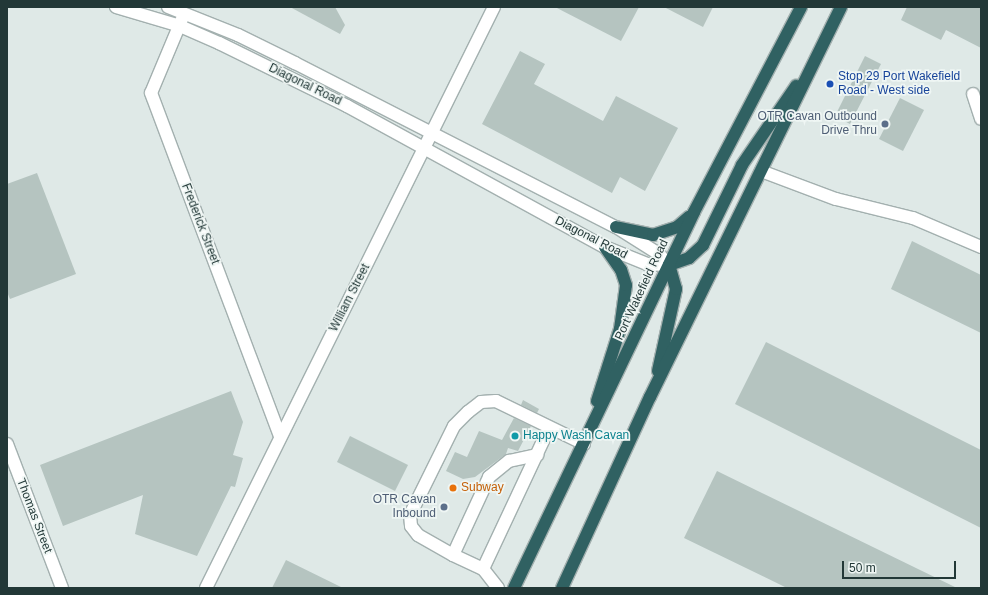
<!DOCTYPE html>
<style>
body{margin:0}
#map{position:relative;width:988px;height:595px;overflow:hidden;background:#dfe9e7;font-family:Helvetica,sans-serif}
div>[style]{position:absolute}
.building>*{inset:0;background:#b5c4c0}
.roads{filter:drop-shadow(1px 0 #a3b0af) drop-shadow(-1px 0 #a3b0af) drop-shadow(0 1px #a3b0af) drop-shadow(0 -1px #a3b0af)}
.minor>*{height:12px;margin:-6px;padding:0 6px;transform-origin:6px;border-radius:6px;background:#fff}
.highway>*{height:12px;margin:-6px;padding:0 6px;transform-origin:6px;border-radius:6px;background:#306162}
.dots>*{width:11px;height:11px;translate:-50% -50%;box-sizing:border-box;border:2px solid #eff6f4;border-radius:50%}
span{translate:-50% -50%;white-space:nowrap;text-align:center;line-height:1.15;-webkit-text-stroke:3.5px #eff6f4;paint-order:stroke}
.transit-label{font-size:12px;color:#164399}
.left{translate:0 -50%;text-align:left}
.street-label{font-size:12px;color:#223837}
.service-label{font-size:12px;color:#4e5e75}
.right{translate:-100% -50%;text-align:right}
.culture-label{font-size:12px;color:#0d838f}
.food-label{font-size:12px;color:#c56008}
.frame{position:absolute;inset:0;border:8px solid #223837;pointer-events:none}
.scale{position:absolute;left:842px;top:561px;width:114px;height:18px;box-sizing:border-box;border:2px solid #223837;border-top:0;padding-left:5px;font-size:12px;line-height:14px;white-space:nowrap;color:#223837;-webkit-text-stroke:3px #eff6f4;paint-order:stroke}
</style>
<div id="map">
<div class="building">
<div style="clip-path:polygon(290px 7px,335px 7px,345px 25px,340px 34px)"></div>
<div style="clip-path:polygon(555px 7px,639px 7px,621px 41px)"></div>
<div style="clip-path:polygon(664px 7px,713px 7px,703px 27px)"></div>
<div style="clip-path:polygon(907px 7px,981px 7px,981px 48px,946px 30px,941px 40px,901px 20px)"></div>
<div style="clip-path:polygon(520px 51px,545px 64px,534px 84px,603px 121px,616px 96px,678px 128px,645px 191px,620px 177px,612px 193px,482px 124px)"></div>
<div style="clip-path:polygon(865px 56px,881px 64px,850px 124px,835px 116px)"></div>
<div style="clip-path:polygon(900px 98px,924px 110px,903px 151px,879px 139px)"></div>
<div style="clip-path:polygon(37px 173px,76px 274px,10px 299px,7px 292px,7px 184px)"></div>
<div style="clip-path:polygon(912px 241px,981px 275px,981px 333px,891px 289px)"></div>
<div style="clip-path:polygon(766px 342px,981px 450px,981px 528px,735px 404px)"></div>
<div style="clip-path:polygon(231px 391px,243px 422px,233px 455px,243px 458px,235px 487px,231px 486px,197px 556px,135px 534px,143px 495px,63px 526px,40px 465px)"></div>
<div style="clip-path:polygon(523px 400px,539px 409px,537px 413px,521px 405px)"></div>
<div style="clip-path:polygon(514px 418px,531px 426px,518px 451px,508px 448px,506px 454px,475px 477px,463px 479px,446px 471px,455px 452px,467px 457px,479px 431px,502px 440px)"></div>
<div style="clip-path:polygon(350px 436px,408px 465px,395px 491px,337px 462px)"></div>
<div style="clip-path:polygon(717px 471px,957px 588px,787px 588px,684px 538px)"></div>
<div style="clip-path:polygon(286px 560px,343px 588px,272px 588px)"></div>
</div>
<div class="roads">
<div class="minor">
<div style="left:116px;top:7px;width:67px;rotate:16.5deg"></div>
<div style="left:180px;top:26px;width:43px;rotate:23.6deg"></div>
<div style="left:219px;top:43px;width:143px;rotate:26.2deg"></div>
<div style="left:347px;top:106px;width:294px;rotate:28.7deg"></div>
<div style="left:605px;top:247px;width:45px;rotate:22deg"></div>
<div style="left:647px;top:264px;width:22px;rotate:3deg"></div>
<div style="left:168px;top:7px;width:75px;rotate:21.8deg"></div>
<div style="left:238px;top:35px;width:64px;rotate:26.2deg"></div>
<div style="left:295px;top:63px;width:360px;rotate:27.1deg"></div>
<div style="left:616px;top:227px;width:51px;rotate:32.1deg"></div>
<div style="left:659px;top:254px;width:15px;rotate:48deg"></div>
<div style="left:182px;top:19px;width:80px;rotate:112.7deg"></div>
<div style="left:151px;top:93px;width:366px;rotate:69.4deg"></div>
<div style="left:973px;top:94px;width:26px;rotate:72deg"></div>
<div style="left:761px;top:171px;width:80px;rotate:20.5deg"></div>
<div style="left:836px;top:199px;width:79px;rotate:13.9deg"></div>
<div style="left:913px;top:218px;width:74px;rotate:23.1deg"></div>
<div style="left:7px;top:444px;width:154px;rotate:69.1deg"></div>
<div style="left:453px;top:555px;width:40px;rotate:-150.3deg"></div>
<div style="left:418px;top:535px;width:11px;rotate:-128deg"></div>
<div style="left:411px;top:526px;width:11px;rotate:-95deg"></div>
<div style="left:410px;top:515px;width:99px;rotate:-63.7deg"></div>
<div style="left:454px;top:426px;width:20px;rotate:-45deg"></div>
<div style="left:468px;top:412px;width:16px;rotate:-38deg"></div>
<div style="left:481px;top:402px;width:15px;rotate:-4deg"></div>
<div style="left:496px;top:401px;width:98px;rotate:26deg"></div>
<div style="left:483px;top:569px;width:156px;rotate:-64.9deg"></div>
<div style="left:206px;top:588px;width:648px;rotate:-63.63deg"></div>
<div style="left:498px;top:588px;width:24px;rotate:-128deg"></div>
<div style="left:483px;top:569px;width:33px;rotate:-155deg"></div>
<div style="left:453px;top:555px;width:86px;rotate:-65.2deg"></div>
<div style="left:489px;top:477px;width:26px;rotate:-39deg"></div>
<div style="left:509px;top:461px;width:29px;rotate:-12deg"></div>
</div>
<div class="highway">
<div style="left:616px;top:227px;width:38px;rotate:12deg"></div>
<div style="left:653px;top:235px;width:25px;rotate:-18deg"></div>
<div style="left:677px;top:227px;width:16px;rotate:-40deg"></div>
<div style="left:669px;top:265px;width:21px;rotate:-19deg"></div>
<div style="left:689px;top:258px;width:19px;rotate:-43deg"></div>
<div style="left:703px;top:245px;width:89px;rotate:-64deg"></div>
<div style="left:742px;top:165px;width:96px;rotate:-55.6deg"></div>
<div style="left:658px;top:371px;width:84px;rotate:-77.6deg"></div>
<div style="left:676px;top:289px;width:25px;rotate:-106deg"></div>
<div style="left:597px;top:401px;width:76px;rotate:-72.3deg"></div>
<div style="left:620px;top:329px;width:44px;rotate:-82.2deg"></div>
<div style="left:626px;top:285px;width:16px;rotate:-108deg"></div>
<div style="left:621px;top:270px;width:28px;rotate:-125deg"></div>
<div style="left:514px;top:588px;width:417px;rotate:-64.4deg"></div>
<div style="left:694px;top:212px;width:231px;rotate:-62.4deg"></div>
<div style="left:562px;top:588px;width:210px;rotate:-65.3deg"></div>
<div style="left:650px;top:397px;width:434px;rotate:-63.9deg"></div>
</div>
</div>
<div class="dots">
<div style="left:830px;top:84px;background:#1a4fb4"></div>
<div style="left:885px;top:124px;background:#5c6f8a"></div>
<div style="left:515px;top:436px;background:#0f9aa8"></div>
<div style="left:453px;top:488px;background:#e8710a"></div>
<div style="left:444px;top:507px;background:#5c6f8a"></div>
</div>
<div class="transit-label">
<span class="left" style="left:838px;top:84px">Stop 29 Port Wakefield<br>Road - West side</span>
</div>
<div class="street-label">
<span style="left:305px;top:85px;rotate:26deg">Diagonal Road</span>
<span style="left:200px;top:224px;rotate:69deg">Frederick Street</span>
<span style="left:591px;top:238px;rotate:27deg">Diagonal Road</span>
<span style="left:642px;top:290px;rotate:-65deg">Port Wakefield Road</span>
<span style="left:350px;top:298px;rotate:-63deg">William Street</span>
<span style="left:34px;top:516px;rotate:69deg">Thomas Street</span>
</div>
<div class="service-label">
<span class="right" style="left:877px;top:124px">OTR Cavan Outbound<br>Drive Thru</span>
<span class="right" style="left:436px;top:507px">OTR Cavan<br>Inbound</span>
</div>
<div class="culture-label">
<span class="left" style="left:523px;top:436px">Happy Wash Cavan</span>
</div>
<div class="food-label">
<span class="left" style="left:461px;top:488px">Subway</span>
</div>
<div class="frame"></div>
<div class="scale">50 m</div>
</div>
